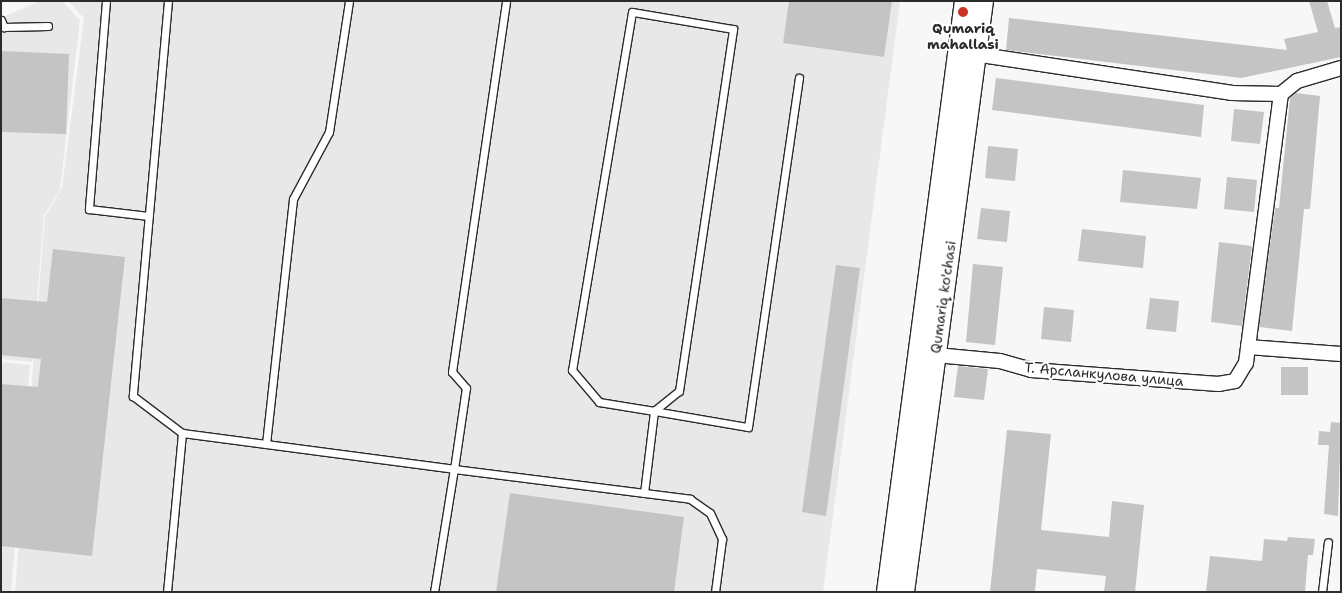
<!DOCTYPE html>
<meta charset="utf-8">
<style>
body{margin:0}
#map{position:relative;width:1342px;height:593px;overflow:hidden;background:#f7f7f7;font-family:"Shantell Sans",sans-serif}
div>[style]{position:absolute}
.built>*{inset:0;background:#e8e8e8}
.building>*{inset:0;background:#c4c4c4}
.roads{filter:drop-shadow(1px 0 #2b2b2b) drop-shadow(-1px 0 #2b2b2b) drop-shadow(0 1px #2b2b2b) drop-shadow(0 -1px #2b2b2b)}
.lane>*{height:7px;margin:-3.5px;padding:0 3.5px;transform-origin:3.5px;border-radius:3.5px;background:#fff}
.street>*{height:14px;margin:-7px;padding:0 7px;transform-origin:7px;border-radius:7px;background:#fff}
.secondary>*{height:20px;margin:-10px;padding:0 10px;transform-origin:10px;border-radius:10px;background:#fff}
.dots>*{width:14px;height:14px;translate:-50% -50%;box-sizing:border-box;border:2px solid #fff;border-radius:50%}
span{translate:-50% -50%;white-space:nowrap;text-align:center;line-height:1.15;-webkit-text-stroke:4px #fff;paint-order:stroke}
.poi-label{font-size:14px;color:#2b2b2b;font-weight:700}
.street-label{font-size:14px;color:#2b2b2b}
.frame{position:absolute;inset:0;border:2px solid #2b2b2b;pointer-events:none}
</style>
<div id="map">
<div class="built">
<div style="clip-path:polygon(40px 1px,62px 1px,80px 20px,60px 190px,44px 215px,32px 362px,1px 359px,1px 18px)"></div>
<div style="clip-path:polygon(68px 1px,900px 1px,823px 592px,15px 592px,45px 216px,62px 188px,84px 18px)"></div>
<div style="clip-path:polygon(1px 362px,30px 365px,11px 592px,1px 592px)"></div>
</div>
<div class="building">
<div style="clip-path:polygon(789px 1px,892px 1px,884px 57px,783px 43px)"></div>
<div style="clip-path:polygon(1309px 1px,1327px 1px,1335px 28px,1341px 27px,1341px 57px,1241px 78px,1006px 50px,1009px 18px,1287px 50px,1284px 39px,1318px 32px)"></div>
<div style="clip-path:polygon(1px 51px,69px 54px,66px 134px,1px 132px)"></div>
<div style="clip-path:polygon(996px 78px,1204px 105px,1201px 137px,992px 110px)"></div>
<div style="clip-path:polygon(1296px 93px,1320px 96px,1310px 209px,1304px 209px,1292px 331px,1259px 327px,1275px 208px,1279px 208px,1290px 98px)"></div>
<div style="clip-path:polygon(1234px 109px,1264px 112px,1260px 144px,1231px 141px)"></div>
<div style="clip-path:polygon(988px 146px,1018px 149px,1015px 181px,985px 178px)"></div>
<div style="clip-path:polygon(1123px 170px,1201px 178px,1197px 209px,1120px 202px)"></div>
<div style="clip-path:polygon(1227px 177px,1257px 180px,1254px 212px,1224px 209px)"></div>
<div style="clip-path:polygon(981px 208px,1010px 211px,1007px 242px,977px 239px)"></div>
<div style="clip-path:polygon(1082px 229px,1146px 236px,1143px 268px,1078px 261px)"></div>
<div style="clip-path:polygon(1219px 242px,1252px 246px,1242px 326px,1211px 322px)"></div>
<div style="clip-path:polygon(53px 249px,125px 257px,92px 556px,1px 546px,1px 384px,38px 387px,41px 359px,1px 355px,1px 298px,47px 302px)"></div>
<div style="clip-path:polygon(973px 264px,1003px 267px,995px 345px,966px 342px)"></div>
<div style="clip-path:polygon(836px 265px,860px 268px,826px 516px,802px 512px)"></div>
<div style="clip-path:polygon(1150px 298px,1179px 301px,1176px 332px,1146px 329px)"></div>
<div style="clip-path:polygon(1044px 307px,1074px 310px,1071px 342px,1041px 339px)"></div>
<div style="clip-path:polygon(958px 366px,988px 369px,984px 400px,954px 397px)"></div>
<div style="clip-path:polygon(1281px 367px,1308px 367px,1308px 395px,1281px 395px)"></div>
<div style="clip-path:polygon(1331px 422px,1341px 423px,1338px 516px,1324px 514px,1329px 445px,1318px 445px,1319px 431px,1330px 432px)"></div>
<div style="clip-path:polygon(1007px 430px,1051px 434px,1041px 530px,1109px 537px,1112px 501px,1144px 505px,1135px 592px,1104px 592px,1106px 576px,1037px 569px,1035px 592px,990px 592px)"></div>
<div style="clip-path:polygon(510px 493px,684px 517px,674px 592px,496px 592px)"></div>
<div style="clip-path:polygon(1288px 537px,1315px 539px,1313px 555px,1308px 555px,1305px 592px,1206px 592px,1210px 556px,1262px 561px,1264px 539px,1287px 541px)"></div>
</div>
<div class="roads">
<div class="lane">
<div style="left:106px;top:1px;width:209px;rotate:94.7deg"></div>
<div style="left:89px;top:209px;width:60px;rotate:6.7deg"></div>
<div style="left:168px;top:1px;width:397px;rotate:95.1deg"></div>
<div style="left:133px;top:396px;width:61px;rotate:37.1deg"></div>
<div style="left:1px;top:20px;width:8px;rotate:67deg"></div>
<div style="left:4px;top:27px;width:44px;rotate:-1.3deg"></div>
<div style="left:266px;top:444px;width:246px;rotate:-83.7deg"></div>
<div style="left:293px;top:199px;width:76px;rotate:-61.8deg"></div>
<div style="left:329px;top:132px;width:133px;rotate:-81.3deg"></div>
<div style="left:644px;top:493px;width:83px;rotate:-83deg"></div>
<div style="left:654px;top:411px;width:32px;rotate:-39deg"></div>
<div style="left:679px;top:391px;width:366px;rotate:-81.5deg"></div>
<div style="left:733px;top:29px;width:102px;rotate:-170.4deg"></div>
<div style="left:632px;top:12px;width:363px;rotate:99.5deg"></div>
<div style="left:572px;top:370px;width:42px;rotate:49.8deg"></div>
<div style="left:599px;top:402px;width:56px;rotate:9.3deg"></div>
<div style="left:654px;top:411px;width:95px;rotate:9.7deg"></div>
<div style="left:748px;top:427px;width:353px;rotate:-81.7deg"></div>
<div style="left:167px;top:592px;width:160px;rotate:-84.6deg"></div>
<div style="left:182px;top:433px;width:274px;rotate:7.5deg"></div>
<div style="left:454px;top:469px;width:82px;rotate:-81.6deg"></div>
<div style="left:466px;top:388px;width:21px;rotate:-131deg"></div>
<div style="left:452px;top:372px;width:375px;rotate:-81.7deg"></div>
<div style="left:434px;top:592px;width:125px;rotate:-80.8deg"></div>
<div style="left:454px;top:469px;width:238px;rotate:7.2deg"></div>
<div style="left:690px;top:499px;width:24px;rotate:35deg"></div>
<div style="left:710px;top:513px;width:29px;rotate:65deg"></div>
<div style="left:722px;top:539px;width:53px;rotate:97.5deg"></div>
<div style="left:1322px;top:592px;width:50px;rotate:-83.2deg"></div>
</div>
<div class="street">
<div style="left:968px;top:53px;width:266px;rotate:8.6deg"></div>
<div style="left:1231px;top:93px;width:50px;rotate:1.1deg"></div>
<div style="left:1281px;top:94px;width:21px;rotate:-39deg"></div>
<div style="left:1297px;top:81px;width:46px;rotate:-16.5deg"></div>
<div style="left:1248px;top:347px;width:93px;rotate:4.3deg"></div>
<div style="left:936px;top:355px;width:64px;rotate:5.4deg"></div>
<div style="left:1000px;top:361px;width:32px;rotate:16deg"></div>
<div style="left:1031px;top:370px;width:188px;rotate:4.3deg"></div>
<div style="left:1218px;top:384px;width:17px;rotate:-10deg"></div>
<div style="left:1235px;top:381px;width:21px;rotate:-59deg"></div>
<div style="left:1246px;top:363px;width:271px;rotate:-82.6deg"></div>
</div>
<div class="secondary">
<div style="left:887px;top:592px;width:596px;rotate:-82.48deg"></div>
<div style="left:904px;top:592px;width:596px;rotate:-82.39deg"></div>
</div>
</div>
<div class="dots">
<div style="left:963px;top:12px;background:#c8321e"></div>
</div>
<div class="poi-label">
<span style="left:963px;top:36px">Qumariq<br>mahallasi</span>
</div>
<div class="street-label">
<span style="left:943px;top:297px;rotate:-82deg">Qumariq ko'chasi</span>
<span style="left:1104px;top:374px;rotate:5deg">Т. Арсланкулова улица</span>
</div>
<div class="frame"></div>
</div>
